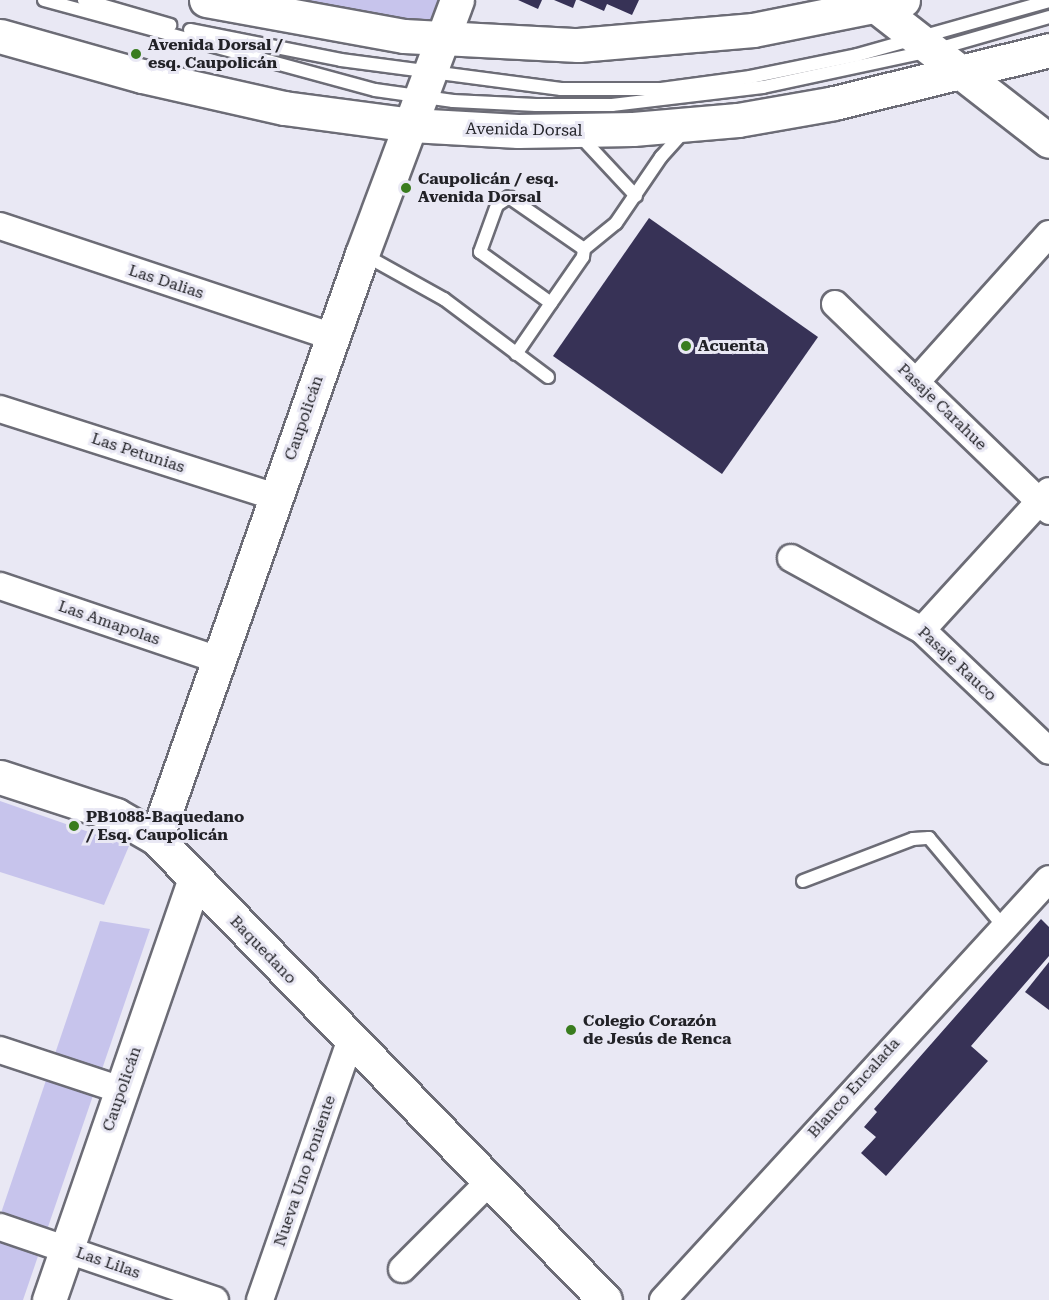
<!DOCTYPE html>
<meta charset="utf-8">
<style>
body{margin:0}
#map{position:relative;width:1049px;height:1300px;overflow:hidden;background:#e9e8f4;font-family:"Roboto Serif",serif}
div>[style]{position:absolute}
.green>*{inset:0;background:#c7c4ec}
.building>*{inset:0;background:#373256}
.roads{filter:drop-shadow(2px 0 #6c6c76) drop-shadow(-2px 0 #6c6c76) drop-shadow(0 2px #6c6c76) drop-shadow(0 -2px #6c6c76)}
.lane>*{height:12px;margin:-6px;padding:0 6px;transform-origin:6px;border-radius:6px;background:#fff}
.street>*{height:26px;margin:-13px;padding:0 13px;transform-origin:13px;border-radius:13px;background:#fff}
.secondary>*{height:33px;margin:-16.5px;padding:0 16.5px;transform-origin:16.5px;border-radius:16.5px;background:#fff}
.primary>*{height:33px;margin:-16.5px;padding:0 16.5px;transform-origin:16.5px;border-radius:16.5px;background:#fff}
.dots>*{width:16px;height:16px;translate:-50% -50%;box-sizing:border-box;border:3px solid #e9e8f4;border-radius:50%}
span{translate:-50% -50%;white-space:nowrap;text-align:center;line-height:1.15;-webkit-text-stroke:6px #e9e8f4;paint-order:stroke}
.poi-label{font-size:16px;color:#222227;font-weight:700}
.left{translate:0 -50%;text-align:left}
.street-label{font-size:16px;color:#222227}
</style>
<div id="map">
<div class="green">
<div style="clip-path:polygon(290px 0,438px 0,429px 26px)"></div>
<div style="clip-path:polygon(0 801px,129px 846px,104px 905px,0 872px)"></div>
<div style="clip-path:polygon(100px 921px,150px 929px,23px 1300px,0 1300px,0 1216px)"></div>
</div>
<div class="building">
<div style="clip-path:polygon(518px 0,542px 0,538px 9px)"></div>
<div style="clip-path:polygon(554px 0,576px 0,573px 8px)"></div>
<div style="clip-path:polygon(579px 0,639px 0,632px 15px,607px 4px,604px 11px)"></div>
<div style="clip-path:polygon(649px 218px,818px 337px,722px 474px,553px 356px)"></div>
<div style="clip-path:polygon(1041px 919px,1049px 927px,1049px 956px,971px 1046px,988px 1061px,886px 1176px,861px 1153px,876px 1137px,864px 1127px,877px 1112px,874px 1109px)"></div>
<div style="clip-path:polygon(1049px 962px,1049px 1010px,1025px 992px)"></div>
</div>
<div class="roads">
<div class="lane">
<div style="left:44px;top:0;width:343px;rotate:15.2deg"></div>
<div style="left:375px;top:90px;width:79px;rotate:8deg"></div>
<div style="left:453px;top:101px;width:83px;rotate:2.8deg"></div>
<div style="left:536px;top:105px;width:76px"></div>
<div style="left:612px;top:105px;width:152px;rotate:-6.8deg"></div>
<div style="left:763px;top:87px;width:175px;rotate:-12.2deg"></div>
<div style="left:934px;top:50px;width:120px;rotate:-16deg"></div>
<div style="left:84px;top:0;width:90px;rotate:16.2deg"></div>
<div style="left:190px;top:30px;width:154px;rotate:11.2deg"></div>
<div style="left:341px;top:60px;width:222px;rotate:7.5deg"></div>
<div style="left:561px;top:89px;width:100px"></div>
<div style="left:661px;top:89px;width:90px;rotate:-7.7deg"></div>
<div style="left:750px;top:77px;width:109px;rotate:-11.6deg"></div>
<div style="left:857px;top:55px;width:199px;rotate:-15.7deg"></div>
<div style="left:580px;top:136px;width:82px;rotate:47deg"></div>
<div style="left:584px;top:249px;width:41px;rotate:-39.1deg"></div>
<div style="left:616px;top:223px;width:80px;rotate:-55.7deg"></div>
<div style="left:661px;top:157px;width:36px;rotate:-48deg"></div>
<div style="left:363px;top:254px;width:93px;rotate:29.1deg"></div>
<div style="left:444px;top:299px;width:130px;rotate:36.9deg"></div>
<div style="left:516px;top:354px;width:62px;rotate:-55.5deg"></div>
<div style="left:551px;top:303px;width:56px;rotate:-55.2deg"></div>
<div style="left:583px;top:257px;width:8px;rotate:-83deg"></div>
<div style="left:584px;top:249px;width:91px;rotate:-145.3deg"></div>
<div style="left:509px;top:197px;width:14px;rotate:146deg"></div>
<div style="left:497px;top:205px;width:50px;rotate:109.9deg"></div>
<div style="left:480px;top:252px;width:87px;rotate:35.7deg"></div>
<div style="left:803px;top:881px;width:118px;rotate:-20.9deg"></div>
<div style="left:913px;top:839px;width:16px;rotate:-4deg"></div>
<div style="left:929px;top:838px;width:116px;rotate:49.9deg"></div>
</div>
<div class="street">
<div style="left:0;top:226px;width:351px;rotate:18.4deg"></div>
<div style="left:835px;top:304px;width:298px;rotate:44deg"></div>
<div style="left:916px;top:382px;width:199px;rotate:-48.1deg"></div>
<div style="left:0;top:409px;width:290px;rotate:17.7deg"></div>
<div style="left:791px;top:558px;width:149px;rotate:28.8deg"></div>
<div style="left:922px;top:630px;width:175px;rotate:43.6deg"></div>
<div style="left:0;top:586px;width:231px;rotate:18.7deg"></div>
<div style="left:922px;top:630px;width:188px;rotate:-47.6deg"></div>
<div style="left:0;top:1050px;width:127px;rotate:18.3deg"></div>
<div style="left:0;top:1227px;width:227px;rotate:18.8deg"></div>
<div style="left:402px;top:1269px;width:122px;rotate:-45deg"></div>
<div style="left:260px;top:1300px;width:273px;rotate:-70.8deg"></div>
<div style="left:663px;top:1300px;width:571px;rotate:-47.48deg"></div>
</div>
<div class="secondary">
<div style="left:868px;top:0;width:229px;rotate:37.9deg"></div>
<div style="left:0;top:777px;width:122px;rotate:18.1deg"></div>
<div style="left:116px;top:815px;width:46px;rotate:29.9deg"></div>
<div style="left:156px;top:838px;width:644px;rotate:45.82deg"></div>
<div style="left:156px;top:838px;width:619px;rotate:-70.57deg"></div>
<div style="left:362px;top:254px;width:271px;rotate:-69.5deg"></div>
<div style="left:49px;top:1300px;width:446px;rotate:-70.9deg"></div>
</div>
<div class="primary">
<div style="left:206px;top:0;width:201px;rotate:10.3deg"></div>
<div style="left:404px;top:36px;width:174px;rotate:3deg"></div>
<div style="left:578px;top:45px;width:176px;rotate:-4.9deg"></div>
<div style="left:753px;top:30px;width:153px;rotate:-11.3deg"></div>
<div style="left:0;top:36px;width:148px;rotate:15.7deg"></div>
<div style="left:142px;top:76px;width:146px;rotate:12.7deg"></div>
<div style="left:284px;top:108px;width:128px;rotate:7.6deg"></div>
<div style="left:411px;top:125px;width:107px;rotate:3.2deg"></div>
<div style="left:518px;top:131px;width:115px;rotate:-1deg"></div>
<div style="left:633px;top:129px;width:105px;rotate:-4.9deg"></div>
<div style="left:738px;top:120px;width:97px;rotate:-10deg"></div>
<div style="left:834px;top:103px;width:221px;rotate:-13.8deg"></div>
</div>
</div>
<div class="dots">
<div style="left:136px;top:54px;background:#397c1e"></div>
<div style="left:406px;top:188px;background:#397c1e"></div>
<div style="left:686px;top:346px;background:#397c1e"></div>
<div style="left:74px;top:826px;background:#397c1e"></div>
<div style="left:571px;top:1030px;background:#397c1e"></div>
</div>
<div class="poi-label">
<span class="left" style="left:148px;top:54px">Avenida Dorsal /<br>esq. Caupolicán</span>
<span class="left" style="left:418px;top:188px">Caupolicán / esq.<br>Avenida Dorsal</span>
<span class="left" style="left:698px;top:346px">Acuenta</span>
<span class="left" style="left:86px;top:826px">PB1088-Baquedano<br>/ Esq. Caupolicán</span>
<span class="left" style="left:583px;top:1030px">Colegio Corazón<br>de Jesús de Renca</span>
</div>
<div class="street-label">
<span style="left:524px;top:130px;rotate:1deg">Avenida Dorsal</span>
<span style="left:166px;top:282px;rotate:18deg">Las Dalias</span>
<span style="left:942px;top:407px;rotate:44deg">Pasaje Carahue</span>
<span style="left:304px;top:418px;rotate:-71deg">Caupolicán</span>
<span style="left:138px;top:453px;rotate:18deg">Las Petunias</span>
<span style="left:109px;top:623px;rotate:19deg">Las Amapolas</span>
<span style="left:957px;top:664px;rotate:43deg">Pasaje Rauco</span>
<span style="left:263px;top:950px;rotate:46deg">Baquedano</span>
<span style="left:854px;top:1088px;rotate:-48deg">Blanco Encalada</span>
<span style="left:122px;top:1089px;rotate:-71deg">Caupolicán</span>
<span style="left:305px;top:1171px;rotate:-71deg">Nueva Uno Poniente</span>
<span style="left:108px;top:1263px;rotate:19deg">Las Lilas</span>
</div>
</div>
